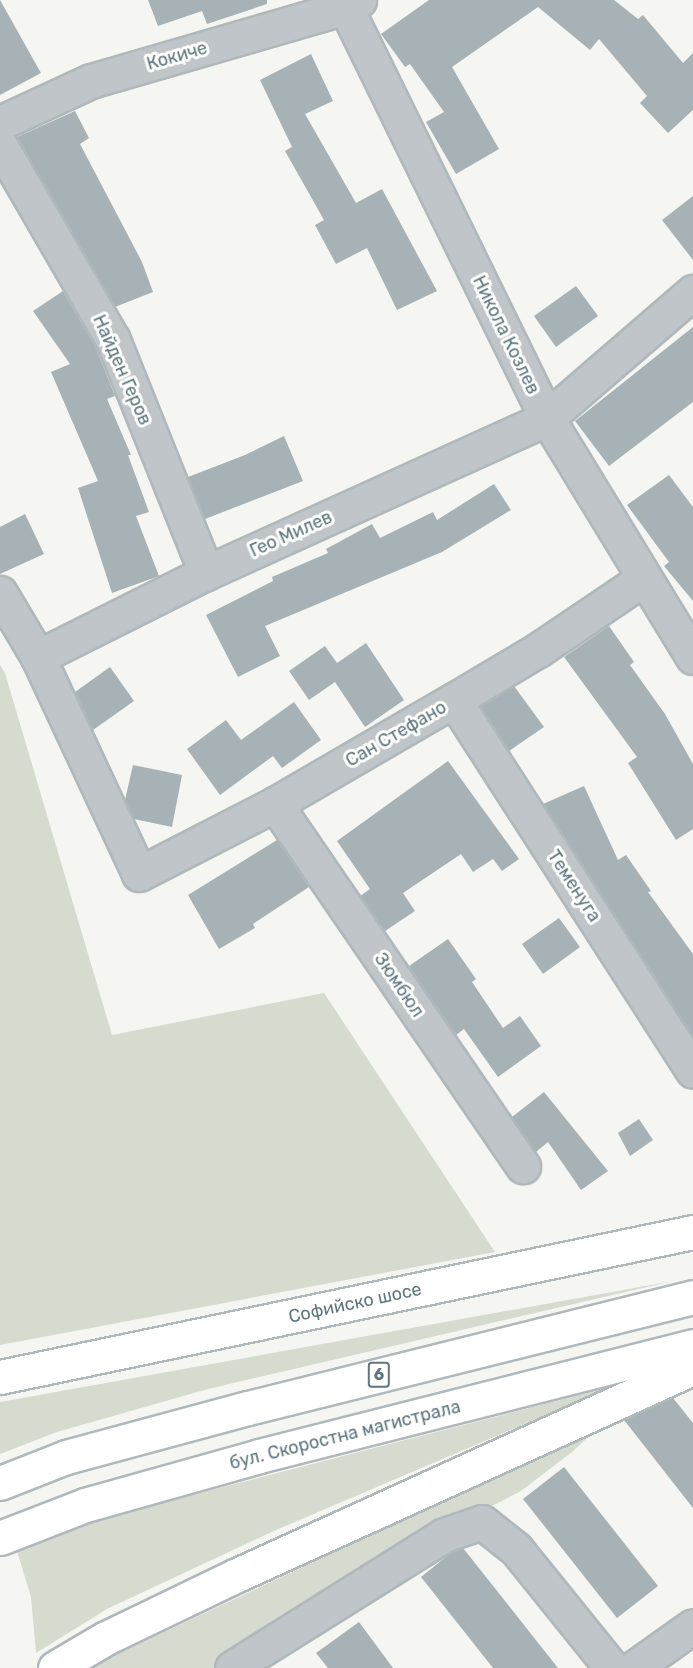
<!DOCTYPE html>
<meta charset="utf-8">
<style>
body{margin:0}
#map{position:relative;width:693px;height:1668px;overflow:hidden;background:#f5f5f1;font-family:Rubik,sans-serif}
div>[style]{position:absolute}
.green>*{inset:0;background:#d6dbd0}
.building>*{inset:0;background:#a6b2b5}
.roads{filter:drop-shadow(2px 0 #afb8bb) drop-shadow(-2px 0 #afb8bb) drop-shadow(0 2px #afb8bb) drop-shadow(0 -2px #afb8bb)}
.minor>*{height:33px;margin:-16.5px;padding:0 16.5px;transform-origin:16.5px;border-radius:16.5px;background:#bfc5c8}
.secondary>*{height:33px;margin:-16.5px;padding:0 16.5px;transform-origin:16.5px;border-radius:16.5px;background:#fff}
.trunk>*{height:33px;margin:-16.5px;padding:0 16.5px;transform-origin:16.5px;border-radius:16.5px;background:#fff}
span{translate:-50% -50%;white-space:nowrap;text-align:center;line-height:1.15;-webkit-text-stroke:6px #fff;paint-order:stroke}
.shield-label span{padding:2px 4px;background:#fff;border:2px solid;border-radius:4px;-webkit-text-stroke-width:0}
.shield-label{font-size:16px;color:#5e767e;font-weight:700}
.street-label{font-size:18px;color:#5e767e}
</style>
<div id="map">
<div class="green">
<div style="clip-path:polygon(0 665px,5px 673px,112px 1035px,324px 993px,495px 1252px,0 1345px)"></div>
<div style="clip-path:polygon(673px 1281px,208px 1389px,57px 1432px,0 1454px,0 1402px)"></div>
<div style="clip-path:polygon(614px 1386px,276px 1530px,107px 1609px,36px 1653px,31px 1597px,17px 1551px,92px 1521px)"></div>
<div style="clip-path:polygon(597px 1429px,572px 1452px,521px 1491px,492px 1506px,463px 1513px,216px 1668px,88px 1668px)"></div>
</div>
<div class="building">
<div style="clip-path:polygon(0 0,41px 73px,0 95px)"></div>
<div style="clip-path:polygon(148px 0,267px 0,267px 4px,207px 24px,202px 11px,158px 26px)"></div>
<div style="clip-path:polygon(429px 0,614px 0,638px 19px,643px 15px,683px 63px,693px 53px,693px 110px,668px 133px,640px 103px,647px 96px,599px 39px,590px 50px,538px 7px,452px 67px,499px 149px,456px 174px,426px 122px,444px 112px,410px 64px,405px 67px,381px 34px)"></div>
<div style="clip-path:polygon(311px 54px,333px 101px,305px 114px,356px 203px,382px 189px,437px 291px,397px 310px,367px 248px,336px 264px,315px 225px,324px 220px,285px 151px,292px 147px,260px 80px)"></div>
<div style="clip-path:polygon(75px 111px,89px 138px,80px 144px,142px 262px,153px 292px,115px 307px,17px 137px)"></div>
<div style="clip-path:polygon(693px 196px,693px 260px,662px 220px)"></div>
<div style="clip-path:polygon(576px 286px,598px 316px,556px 347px,534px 316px)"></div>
<div style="clip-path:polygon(63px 291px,96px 348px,115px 396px,107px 399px,131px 455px,128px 455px,149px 512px,136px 516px,159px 576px,112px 593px,78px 488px,98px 481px,51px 372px,70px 364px,33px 311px)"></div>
<div style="clip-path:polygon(693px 327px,693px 402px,609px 466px,575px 421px)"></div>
<div style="clip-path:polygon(284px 436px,303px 481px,205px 519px,188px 477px,245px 455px)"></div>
<div style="clip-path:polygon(669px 475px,693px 507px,693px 601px,664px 566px,669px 562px,627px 505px)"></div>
<div style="clip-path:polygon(494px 484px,511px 510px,442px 552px,265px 626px,280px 656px,238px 677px,206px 615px,273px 581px,272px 577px,328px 553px,326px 549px,372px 524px,380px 538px,433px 512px,437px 520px)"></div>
<div style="clip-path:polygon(25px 514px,44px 554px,0 574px,0 527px)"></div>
<div style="clip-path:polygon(609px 626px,634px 662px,630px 665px,665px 714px,693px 764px,693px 829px,676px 840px,628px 763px,637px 757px,564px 657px)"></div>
<div style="clip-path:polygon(366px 643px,404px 700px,365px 727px,335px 682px,309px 700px,289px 671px,325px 646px,337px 663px)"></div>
<div style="clip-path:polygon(110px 667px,134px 701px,93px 730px,75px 692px)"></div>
<div style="clip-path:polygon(514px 686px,544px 727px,509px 751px,480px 706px)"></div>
<div style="clip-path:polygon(294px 702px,321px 740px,282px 768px,273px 756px,220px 795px,187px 749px,226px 720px,241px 740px)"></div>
<div style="clip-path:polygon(448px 761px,519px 859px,502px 871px,493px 859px,473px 872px,461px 854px,403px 893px,415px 911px,385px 931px,360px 896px,370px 889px,337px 841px)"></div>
<div style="clip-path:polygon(133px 765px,182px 775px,172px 827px,134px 819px,125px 800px)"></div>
<div style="clip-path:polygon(584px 786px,618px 860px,626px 855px,651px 891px,648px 892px,693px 954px,693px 1036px,543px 804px)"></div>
<div style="clip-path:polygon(277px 840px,309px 887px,253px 924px,255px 928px,219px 949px,188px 895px)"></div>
<div style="clip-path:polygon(559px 918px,580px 947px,543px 974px,522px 944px)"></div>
<div style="clip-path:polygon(448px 939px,476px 979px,472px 982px,503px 1028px,520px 1016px,541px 1046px,498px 1077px,464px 1029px,456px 1035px,409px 966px)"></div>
<div style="clip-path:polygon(544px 1092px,608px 1171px,581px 1190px,548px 1142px,536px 1152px,512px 1117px)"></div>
<div style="clip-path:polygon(639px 1119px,653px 1140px,630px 1156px,618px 1133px)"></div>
<div style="clip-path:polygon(673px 1398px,693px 1423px,693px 1508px,624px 1420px)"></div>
<div style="clip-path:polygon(564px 1467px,658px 1586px,617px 1618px,523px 1499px)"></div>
<div style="clip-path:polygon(463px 1548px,558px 1668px,493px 1668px,421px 1577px,452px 1552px)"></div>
<div style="clip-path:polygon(359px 1622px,393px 1668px,328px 1668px,316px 1653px)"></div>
</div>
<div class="roads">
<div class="minor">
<div style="left:342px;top:0;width:466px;rotate:63.9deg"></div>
<div style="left:547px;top:418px;width:280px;rotate:58.6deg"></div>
<div style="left:0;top:123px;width:100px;rotate:-24.8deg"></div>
<div style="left:91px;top:81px;width:266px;rotate:-16.2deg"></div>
<div style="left:346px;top:7px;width:15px;rotate:-28deg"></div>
<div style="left:0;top:145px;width:225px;rotate:59.9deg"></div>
<div style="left:113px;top:340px;width:251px;rotate:68.2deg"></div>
<div style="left:0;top:593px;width:74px;rotate:59.3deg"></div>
<div style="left:38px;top:657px;width:239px;rotate:65deg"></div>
<div style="left:139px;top:874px;width:153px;rotate:-27.2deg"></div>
<div style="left:275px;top:804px;width:207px;rotate:-30.2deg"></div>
<div style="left:454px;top:700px;width:98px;rotate:-30.8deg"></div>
<div style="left:538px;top:650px;width:127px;rotate:-34.1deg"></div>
<div style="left:38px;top:657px;width:188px;rotate:-26.6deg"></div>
<div style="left:206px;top:573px;width:375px;rotate:-24.4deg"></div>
<div style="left:547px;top:418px;width:193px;rotate:-40.8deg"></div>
<div style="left:454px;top:700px;width:441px;rotate:57.2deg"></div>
<div style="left:275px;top:804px;width:439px;rotate:55.6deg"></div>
<div style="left:232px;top:1668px;width:250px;rotate:-32.1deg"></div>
<div style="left:444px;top:1535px;width:40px;rotate:-18.9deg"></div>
<div style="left:482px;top:1522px;width:43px;rotate:38.5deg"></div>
<div style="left:516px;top:1549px;width:153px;rotate:51.1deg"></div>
<div style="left:634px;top:1668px;width:72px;rotate:-35.4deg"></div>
</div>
<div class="secondary">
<div style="left:0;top:1377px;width:708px;rotate:-11.82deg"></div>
</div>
<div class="trunk">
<div style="left:0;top:1483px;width:71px;rotate:-21.5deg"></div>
<div style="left:66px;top:1457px;width:188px;rotate:-15.1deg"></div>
<div style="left:248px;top:1408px;width:459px;rotate:-14deg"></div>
<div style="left:0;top:1538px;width:91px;rotate:-21.2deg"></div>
<div style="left:85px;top:1505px;width:181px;rotate:-15.7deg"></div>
<div style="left:259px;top:1456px;width:448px;rotate:-14.2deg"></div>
<div style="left:55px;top:1668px;width:59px;rotate:-30.5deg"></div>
<div style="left:106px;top:1638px;width:145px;rotate:-25.7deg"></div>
<div style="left:237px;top:1575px;width:501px;rotate:-24.42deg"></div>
</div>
</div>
<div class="shield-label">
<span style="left:379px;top:1375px">6</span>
</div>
<div class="street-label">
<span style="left:177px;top:56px;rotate:-16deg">Кокиче</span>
<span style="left:506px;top:335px;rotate:64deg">Никола Козлев</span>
<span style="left:122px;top:370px;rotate:66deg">Найден Геров</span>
<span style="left:291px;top:534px;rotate:-24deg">Гео Милев</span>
<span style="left:396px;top:734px;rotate:-30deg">Сан Стефано</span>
<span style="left:574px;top:886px;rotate:57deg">Теменуга</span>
<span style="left:399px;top:985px;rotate:56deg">Зюмбюл</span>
<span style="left:355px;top:1303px;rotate:-12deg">Софийско шосе</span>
<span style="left:345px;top:1435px;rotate:-14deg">бул. Скоростна магистрала</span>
</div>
</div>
